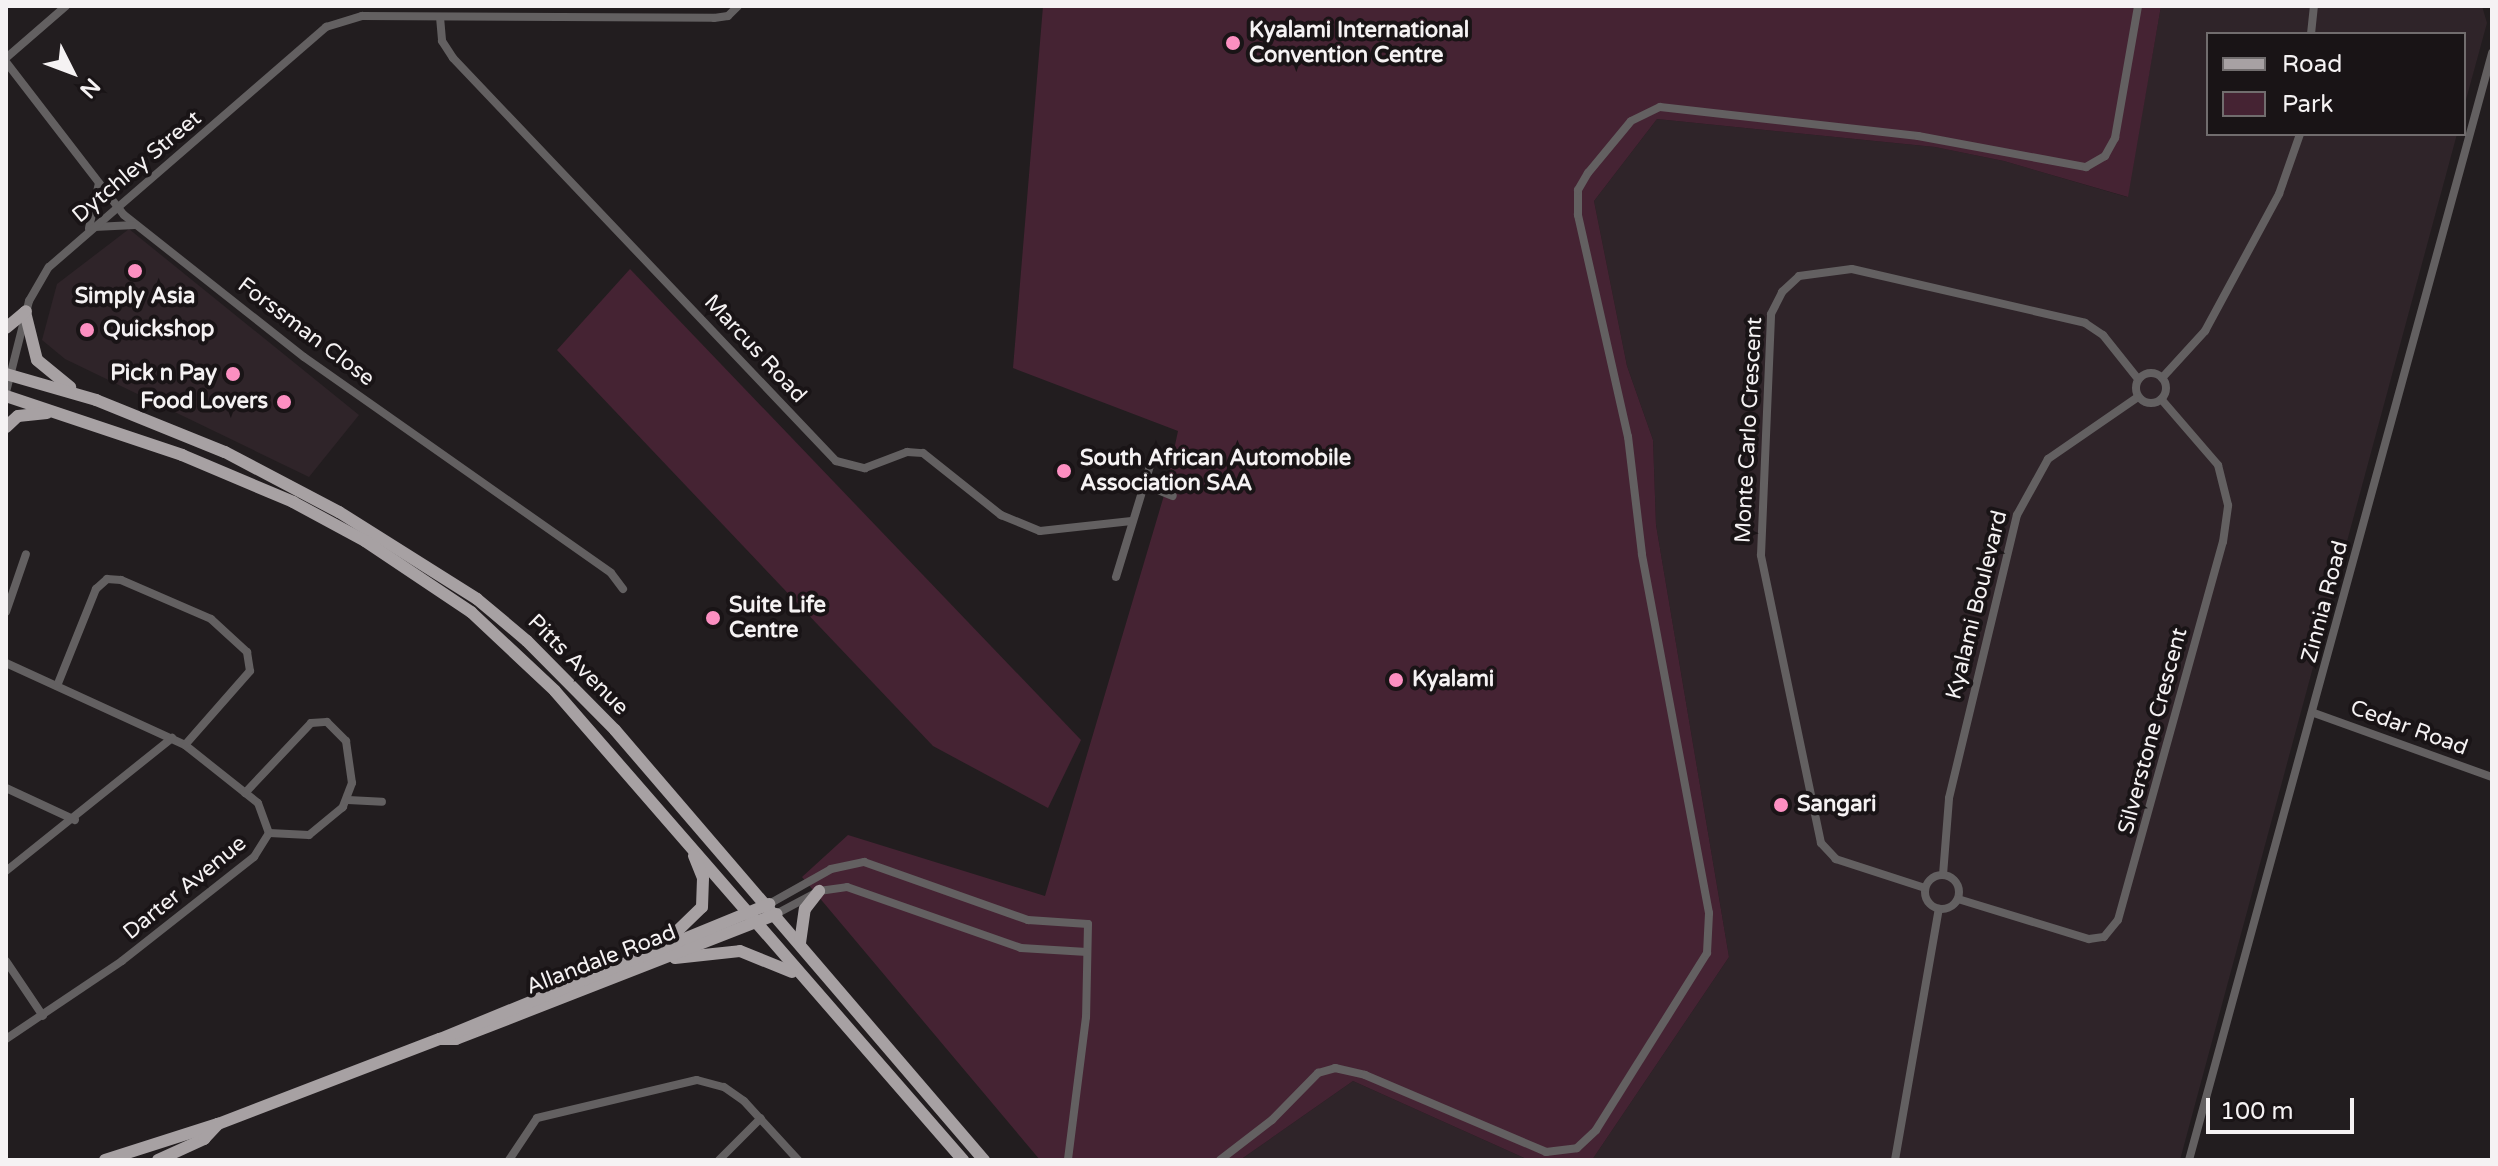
<!DOCTYPE html>
<style>
body{margin:0}
#map{position:relative;width:2498px;height:1166px;overflow:hidden;background:#221d1f;font-family:"Varela Round",sans-serif}
div>[style]{position:absolute}
.built>*{inset:0;background:#2f2429}
.green>*{inset:0;background:#452333}
.minor>*{height:8px;margin:-4px;padding:0 4px;transform-origin:4px;border-radius:4px;background:#636061}
.minor>.ring{margin:-4px;padding:0;box-sizing:content-box;background:none;border:8px solid #636061;border-radius:50%}
.primary>*{height:12px;margin:-6px;padding:0 6px;transform-origin:6px;border-radius:6px;background:#a7a1a3}
.dots>*{width:22px;height:22px;translate:-50% -50%;box-sizing:border-box;border:4px solid #191416;border-radius:50%}
span{translate:-50% -50%;white-space:nowrap;text-align:center;line-height:1.15;-webkit-text-stroke:8px #191416;paint-order:stroke}
.poi-label{font-size:22px;color:#f5f2f3;font-weight:700}
.left{translate:0 -50%;text-align:left}
.right{translate:-100% -50%;text-align:right}
.street-label{font-size:22px;color:#f5f2f3}
.frame{position:absolute;inset:0;border:8px solid #f5f2f3;pointer-events:none}
.legend{position:absolute;left:2206px;top:32px;width:260px;height:104px;box-sizing:border-box;background:#191416;border:2px solid #716d6e;margin:0;padding:10px 14px;list-style:none;font-size:24px;color:#f5f2f3}
.legend li{display:flex;align-items:center;gap:16px;height:40px}
.legend b{width:40px;border:2px solid #716d6e}
.north{position:absolute;left:32px;top:32px;width:80px;height:80px;-webkit-text-stroke:6px #191416;paint-order:stroke;rotate:132deg;font-size:22px;font-weight:700;line-height:32px;text-align:center;color:#f5f2f3}
.north::after{content:'';display:block;margin:auto;width:28px;height:36px;background:#f5f2f3;clip-path:polygon(50% 0,100% 100%,50% 72%,0 100%)}
.scale{position:absolute;left:2206px;top:1098px;width:148px;height:36px;box-sizing:border-box;border:4px solid #f5f2f3;border-top:0;padding-left:10px;font-size:24px;line-height:28px;white-space:nowrap;color:#f5f2f3;-webkit-text-stroke:6px #191416;paint-order:stroke}
</style>
<div id="map">
<div class="built">
<div style="clip-path:polygon(2161px 6px,2482px 6px,2487px 23px,2464px 107px,2464px 34px,2208px 34px,2208px 134px,2457px 134px,2180px 1160px,1592px 1160px,1729px 957px,1656px 525px,1653px 440px,1627px 366px,1594px 201px,1657px 119px,1935px 147px,2004px 161px,2127px 197px)"></div>
<div style="clip-path:polygon(129px 229px,359px 415px,309px 477px,65px 359px,42px 340px,57px 284px)"></div>
<div style="clip-path:polygon(1353px 1081px,1529px 1160px,1240px 1160px)"></div>
</div>
<div class="green">
<div style="clip-path:polygon(1043px 6px,2161px 6px,2128px 197px,2004px 161px,1935px 147px,1657px 119px,1594px 201px,1627px 366px,1653px 440px,1656px 525px,1729px 957px,1592px 1160px,1529px 1160px,1353px 1081px,1240px 1160px,1040px 1160px,802px 877px,848px 835px,1045px 896px,1165px 492px,1178px 431px,1013px 368px)"></div>
<div style="clip-path:polygon(630px 269px,1081px 740px,1048px 808px,933px 746px,557px 350px)"></div>
</div>
<div class="minor">
<div style="left:440px;top:17px;width:24px;rotate:85deg"></div>
<div style="left:442px;top:41px;width:20px;rotate:57deg"></div>
<div style="left:453px;top:58px;width:556px;rotate:46.46deg"></div>
<div style="left:836px;top:461px;width:30px;rotate:14deg"></div>
<div style="left:865px;top:468px;width:45px;rotate:-20.9deg"></div>
<div style="left:907px;top:452px;width:16px;rotate:4deg"></div>
<div style="left:923px;top:453px;width:100px;rotate:38.5deg"></div>
<div style="left:1001px;top:515px;width:42px;rotate:22.3deg"></div>
<div style="left:1040px;top:531px;width:92px;rotate:-6.3deg"></div>
<div style="left:2311px;top:34px;width:28px;rotate:-84deg"></div>
<div style="left:6px;top:58px;width:79px;rotate:-40.9deg"></div>
<div style="left:6px;top:62px;width:193px;rotate:52.4deg"></div>
<div style="left:124px;top:215px;width:229px;rotate:38.3deg"></div>
<div style="left:304px;top:357px;width:375px;rotate:35.1deg"></div>
<div style="left:611px;top:573px;width:20px;rotate:53deg"></div>
<div style="left:94px;top:227px;width:41px;rotate:-2.8deg"></div>
<div style="left:89px;top:228px;width:46px;rotate:-77.5deg"></div>
<div class="ring" style="left:2136px;top:373px;width:22px;height:22px"></div>
<div style="left:2162px;top:378px;width:64px;rotate:-47.5deg"></div>
<div style="left:2205px;top:331px;width:156px;rotate:-61.6deg"></div>
<div style="left:2279px;top:194px;width:64px;rotate:-70.7deg"></div>
<div style="left:6px;top:392px;width:94px;rotate:-75.8deg"></div>
<div style="left:29px;top:301px;width:39px;rotate:-60deg"></div>
<div style="left:49px;top:267px;width:367px;rotate:-40.9deg"></div>
<div style="left:326px;top:27px;width:38px;rotate:-17deg"></div>
<div style="left:362px;top:16px;width:352px;rotate:0.3deg"></div>
<div style="left:714px;top:18px;width:14px;rotate:-8deg"></div>
<div style="left:728px;top:16px;width:14px;rotate:-45deg"></div>
<div style="left:1143px;top:484px;width:32px;rotate:22deg"></div>
<div style="left:1116px;top:577px;width:127px;rotate:-73deg"></div>
<div style="left:6px;top:612px;width:61px;rotate:-71deg"></div>
<div style="left:6px;top:663px;width:197px;rotate:24.6deg"></div>
<div style="left:185px;top:745px;width:93px;rotate:38.5deg"></div>
<div style="left:258px;top:803px;width:32px;rotate:70deg"></div>
<div style="left:269px;top:833px;width:28px;rotate:122deg"></div>
<div style="left:254px;top:857px;width:168px;rotate:141.8deg"></div>
<div style="left:122px;top:961px;width:140px;rotate:146.1deg"></div>
<div style="left:57px;top:686px;width:105px;rotate:-68.1deg"></div>
<div style="left:96px;top:589px;width:15px;rotate:-42deg"></div>
<div style="left:107px;top:579px;width:14px;rotate:4deg"></div>
<div style="left:121px;top:580px;width:98px;rotate:23.4deg"></div>
<div style="left:211px;top:619px;width:49px;rotate:42.5deg"></div>
<div style="left:247px;top:652px;width:19px;rotate:81deg"></div>
<div style="left:250px;top:671px;width:98px;rotate:131.3deg"></div>
<div style="left:2314px;top:713px;width:189px;rotate:19.8deg"></div>
<div style="left:6px;top:788px;width:76px;rotate:24.9deg"></div>
<div style="left:245px;top:793px;width:96px;rotate:-46.7deg"></div>
<div style="left:311px;top:723px;width:16px;rotate:-4deg"></div>
<div style="left:327px;top:722px;width:27px;rotate:45deg"></div>
<div style="left:346px;top:741px;width:42px;rotate:81.9deg"></div>
<div style="left:352px;top:783px;width:26px;rotate:111deg"></div>
<div style="left:343px;top:807px;width:44px;rotate:140.5deg"></div>
<div style="left:309px;top:835px;width:40px;rotate:-177.1deg"></div>
<div style="left:348px;top:800px;width:34px;rotate:3deg"></div>
<div style="left:6px;top:871px;width:213px;rotate:-38.7deg"></div>
<div class="ring" style="left:1925px;top:875px;width:26px;height:26px"></div>
<div style="left:1943px;top:875px;width:77px;rotate:-85.5deg"></div>
<div style="left:1949px;top:798px;width:291px;rotate:-76.5deg"></div>
<div style="left:2017px;top:515px;width:64px;rotate:-61deg"></div>
<div style="left:2048px;top:459px;width:109px;rotate:-34.6deg"></div>
<div style="left:1925px;top:888px;width:94px;rotate:-162deg"></div>
<div style="left:1836px;top:859px;width:22px;rotate:-133deg"></div>
<div style="left:1821px;top:843px;width:294px;rotate:-101.8deg"></div>
<div style="left:1761px;top:555px;width:241px;rotate:-87.6deg"></div>
<div style="left:1771px;top:314px;width:25px;rotate:-63deg"></div>
<div style="left:1782px;top:292px;width:23px;rotate:-43deg"></div>
<div style="left:1799px;top:276px;width:53px;rotate:-7.5deg"></div>
<div style="left:1852px;top:269px;width:239px;rotate:13deg"></div>
<div style="left:2085px;top:323px;width:22px;rotate:34deg"></div>
<div style="left:2103px;top:335px;width:56px;rotate:51.5deg"></div>
<div style="left:1958px;top:899px;width:137px;rotate:17deg"></div>
<div style="left:2089px;top:939px;width:15px;rotate:-8deg"></div>
<div style="left:2104px;top:937px;width:22px;rotate:-51deg"></div>
<div style="left:2118px;top:920px;width:392px;rotate:-74.5deg"></div>
<div style="left:2223px;top:542px;width:37px;rotate:-82deg"></div>
<div style="left:2228px;top:505px;width:41px;rotate:-104deg"></div>
<div style="left:2218px;top:465px;width:87px;rotate:-130.8deg"></div>
<div style="left:769px;top:904px;width:71px;rotate:-29.4deg"></div>
<div style="left:831px;top:869px;width:34px;rotate:-12deg"></div>
<div style="left:864px;top:862px;width:174px;rotate:19.5deg"></div>
<div style="left:1028px;top:920px;width:60px;rotate:3.8deg"></div>
<div style="left:1088px;top:924px;width:93px;rotate:91.2deg"></div>
<div style="left:1086px;top:1017px;width:144px;rotate:97.2deg"></div>
<div style="left:776px;top:914px;width:49px;rotate:-28.1deg"></div>
<div style="left:819px;top:891px;width:28px;rotate:-8deg"></div>
<div style="left:847px;top:887px;width:184px;rotate:19.3deg"></div>
<div style="left:1021px;top:948px;width:66px;rotate:3.5deg"></div>
<div style="left:6px;top:961px;width:66px;rotate:56.1deg"></div>
<div style="left:509px;top:1160px;width:50px;rotate:-56.3deg"></div>
<div style="left:537px;top:1118px;width:164px;rotate:-13.4deg"></div>
<div style="left:697px;top:1080px;width:28px;rotate:15deg"></div>
<div style="left:724px;top:1087px;width:24px;rotate:35deg"></div>
<div style="left:744px;top:1101px;width:80px;rotate:47.5deg"></div>
<div style="left:719px;top:1160px;width:59px;rotate:-45deg"></div>
<div style="left:1220px;top:1160px;width:66px;rotate:-37.6deg"></div>
<div style="left:1272px;top:1120px;width:66px;rotate:-45.6deg"></div>
<div style="left:1318px;top:1073px;width:18px;rotate:-16deg"></div>
<div style="left:1335px;top:1068px;width:31px;rotate:13deg"></div>
<div style="left:1365px;top:1075px;width:197px;rotate:23deg"></div>
<div style="left:1546px;top:1152px;width:31px;rotate:-7deg"></div>
<div style="left:1577px;top:1148px;width:26px;rotate:-43deg"></div>
<div style="left:1596px;top:1130px;width:209px;rotate:-57.9deg"></div>
<div style="left:1707px;top:953px;width:40px;rotate:-87.1deg"></div>
<div style="left:1709px;top:913px;width:365px;rotate:-100.6deg"></div>
<div style="left:1642px;top:554px;width:118px;rotate:-96.8deg"></div>
<div style="left:1628px;top:437px;width:228px;rotate:-102.7deg"></div>
<div style="left:1578px;top:215px;width:25px;rotate:-90deg"></div>
<div style="left:1578px;top:190px;width:20px;rotate:-60deg"></div>
<div style="left:1588px;top:173px;width:67px;rotate:-50.4deg"></div>
<div style="left:1631px;top:121px;width:32px;rotate:-26deg"></div>
<div style="left:1660px;top:107px;width:260px;rotate:6.4deg"></div>
<div style="left:1918px;top:136px;width:171px;rotate:10.5deg"></div>
<div style="left:2086px;top:167px;width:22px;rotate:-30deg"></div>
<div style="left:2105px;top:156px;width:21px;rotate:-61deg"></div>
<div style="left:2115px;top:138px;width:134px;rotate:-80.1deg"></div>
<div style="left:1895px;top:1160px;width:255px;rotate:-80.1deg"></div>
<div style="left:2189px;top:1160px;width:1148px;rotate:-74.69deg"></div>
</div>
<div class="primary">
<div style="left:25px;top:312px;width:49px;rotate:76deg"></div>
<div style="left:37px;top:360px;width:43px;rotate:39.3deg"></div>
<div style="left:6px;top:328px;width:26px;rotate:-40deg"></div>
<div style="left:6px;top:374px;width:94px;rotate:16.1deg"></div>
<div style="left:96px;top:400px;width:139px;rotate:22deg"></div>
<div style="left:225px;top:452px;width:129px;rotate:27.8deg"></div>
<div style="left:339px;top:512px;width:163px;rotate:32.2deg"></div>
<div style="left:477px;top:599px;width:65px;rotate:40deg"></div>
<div style="left:527px;top:641px;width:125px;rotate:45.3deg"></div>
<div style="left:615px;top:730px;width:567px;rotate:49.37deg"></div>
<div style="left:6px;top:396px;width:186px;rotate:18.5deg"></div>
<div style="left:182px;top:455px;width:121px;rotate:22.9deg"></div>
<div style="left:293px;top:502px;width:82px;rotate:28.4deg"></div>
<div style="left:365px;top:541px;width:128px;rotate:33.8deg"></div>
<div style="left:471px;top:612px;width:115px;rotate:43.2deg"></div>
<div style="left:555px;top:691px;width:622px;rotate:48.98deg"></div>
<div style="left:6px;top:427px;width:16px;rotate:-43deg"></div>
<div style="left:18px;top:416px;width:29px;rotate:-6deg"></div>
<div style="left:668px;top:940px;width:47px;rotate:-44.1deg"></div>
<div style="left:702px;top:907px;width:29px;rotate:-88deg"></div>
<div style="left:703px;top:878px;width:24px;rotate:-112deg"></div>
<div style="left:800px;top:943px;width:34px;rotate:-82deg"></div>
<div style="left:805px;top:909px;width:23px;rotate:-52deg"></div>
<div style="left:675px;top:958px;width:65px;rotate:-6.1deg"></div>
<div style="left:740px;top:951px;width:56px;rotate:22deg"></div>
<div style="left:440px;top:1039px;width:16px"></div>
<div style="left:456px;top:1039px;width:344px;rotate:-21.3deg"></div>
<div style="left:105px;top:1160px;width:119px;rotate:-17.7deg"></div>
<div style="left:218px;top:1124px;width:238px;rotate:-21deg"></div>
<div style="left:440px;top:1039px;width:356px;rotate:-22.3deg"></div>
<div style="left:158px;top:1160px;width:51px;rotate:-24.5deg"></div>
<div style="left:204px;top:1139px;width:21px;rotate:-47deg"></div>
</div>
<div class="dots">
<div style="left:1233px;top:43px;background:#fc8fc1"></div>
<div style="left:135px;top:271px;background:#fc8fc1"></div>
<div style="left:87px;top:330px;background:#fc8fc1"></div>
<div style="left:233px;top:374px;background:#fc8fc1"></div>
<div style="left:284px;top:402px;background:#fc8fc1"></div>
<div style="left:1064px;top:471px;background:#fc8fc1"></div>
<div style="left:713px;top:618px;background:#fc8fc1"></div>
<div style="left:1396px;top:680px;background:#fc8fc1"></div>
<div style="left:1781px;top:805px;background:#fc8fc1"></div>
</div>
<div class="poi-label">
<span class="left" style="left:1249px;top:43px">Kyalami International<br>Convention Centre</span>
<span style="left:135px;top:297px">Simply Asia</span>
<span class="left" style="left:103px;top:330px">Quickshop</span>
<span class="right" style="left:217px;top:374px">Pick n Pay</span>
<span class="right" style="left:268px;top:402px">Food Lovers</span>
<span class="left" style="left:1080px;top:471px">South African Automobile<br>Association SAA</span>
<span class="left" style="left:729px;top:618px">Suite Life<br>Centre</span>
<span class="left" style="left:1412px;top:680px">Kyalami</span>
<span class="left" style="left:1797px;top:805px">Sangari</span>
</div>
<div class="street-label">
<span style="left:137px;top:167px;rotate:-40deg">Dytchley Street</span>
<span style="left:306px;top:332px;rotate:37deg">Forssman Close</span>
<span style="left:755px;top:349px;rotate:47deg">Marcus Road</span>
<span style="left:1749px;top:430px;rotate:-87deg">Monte Carlo Crescent</span>
<span style="left:2325px;top:602px;rotate:-75deg">Zinnia Road</span>
<span style="left:1977px;top:605px;rotate:-76deg">Kyalami Boulevard</span>
<span style="left:578px;top:665px;rotate:45deg">Pitts Avenue</span>
<span style="left:2409px;top:728px;rotate:20deg">Cedar Road</span>
<span style="left:2153px;top:731px;rotate:-75deg">Silverstone Crescent</span>
<span style="left:185px;top:888px;rotate:-39deg">Darter Avenue</span>
<span style="left:601px;top:960px;rotate:-21deg">Allandale Road</span>
</div>
<div class="frame"></div>
<ul class="legend">
<li><b style="height:10px;background:#a7a1a3"></b>Road</li>
<li><b style="height:22px;background:#452333"></b>Park</li>
</ul>
<div class="north">N</div>
<div class="scale">100 m</div>
</div>
